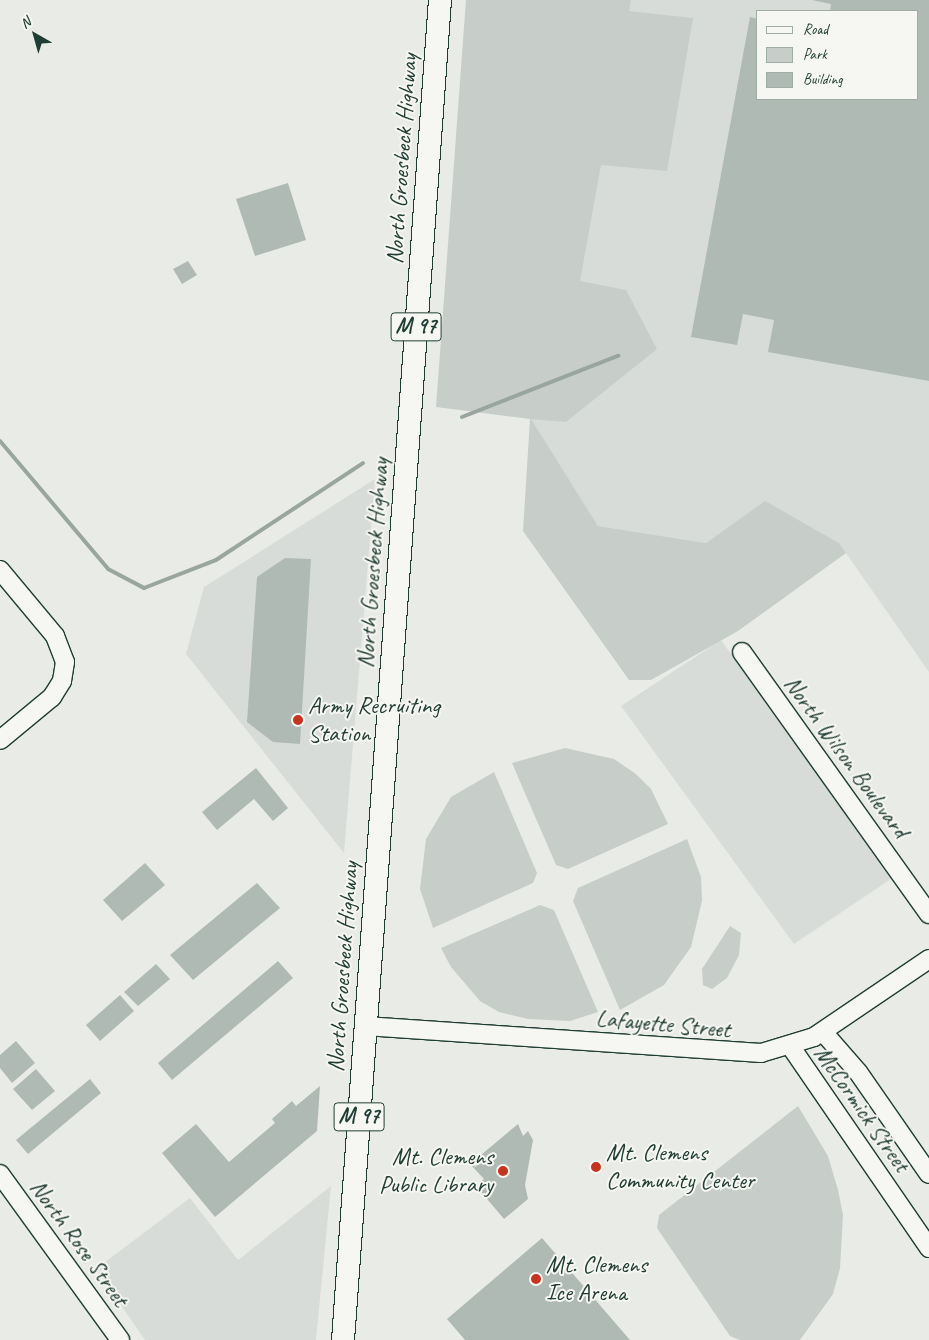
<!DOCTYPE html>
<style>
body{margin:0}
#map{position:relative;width:929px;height:1340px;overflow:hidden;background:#e9ebe7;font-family:Caveat,sans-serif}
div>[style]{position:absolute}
.built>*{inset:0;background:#d8dcd8}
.green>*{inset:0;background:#c7cec9}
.stream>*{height:4px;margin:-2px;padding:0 2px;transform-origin:2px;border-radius:2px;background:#99a6a0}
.building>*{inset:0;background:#b0bab5}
.roads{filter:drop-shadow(1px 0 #1f3d34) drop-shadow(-1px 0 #1f3d34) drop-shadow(0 1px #1f3d34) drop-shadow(0 -1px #1f3d34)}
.minor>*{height:18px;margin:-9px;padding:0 9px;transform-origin:9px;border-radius:9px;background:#f6f6f2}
.major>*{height:22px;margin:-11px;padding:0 11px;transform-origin:11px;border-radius:11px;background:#f6f6f2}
.dots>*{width:14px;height:14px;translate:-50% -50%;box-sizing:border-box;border:2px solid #f6f6f2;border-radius:50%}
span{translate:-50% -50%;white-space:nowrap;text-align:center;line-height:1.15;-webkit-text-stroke:4px #f6f6f2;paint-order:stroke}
.shield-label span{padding:1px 4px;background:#f6f6f2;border:1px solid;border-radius:4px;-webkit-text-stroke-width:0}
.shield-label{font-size:22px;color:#1f3d34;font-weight:700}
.street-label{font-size:24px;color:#1f3d34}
.poi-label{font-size:24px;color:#1f3d34}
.left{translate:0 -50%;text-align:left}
.right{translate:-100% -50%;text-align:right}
.legend{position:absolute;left:756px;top:10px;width:162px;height:90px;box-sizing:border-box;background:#f6f6f2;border:1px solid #a0aca6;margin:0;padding:6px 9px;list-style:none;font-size:15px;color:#1f3d34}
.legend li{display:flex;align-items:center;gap:10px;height:25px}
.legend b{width:25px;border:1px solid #a0aca6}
.north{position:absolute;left:10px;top:10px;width:50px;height:50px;-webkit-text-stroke:4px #f6f6f2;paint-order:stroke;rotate:322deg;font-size:14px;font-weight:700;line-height:20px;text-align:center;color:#1f3d34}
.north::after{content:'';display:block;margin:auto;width:18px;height:22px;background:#1f3d34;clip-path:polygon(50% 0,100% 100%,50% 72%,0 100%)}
</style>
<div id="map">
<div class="built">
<div style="clip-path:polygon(evenodd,610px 0,929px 0,929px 672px,839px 543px,765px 502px,706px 543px,598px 526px,530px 419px,610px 0,758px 11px,918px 11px,918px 99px,758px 99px,758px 11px)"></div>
<div style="clip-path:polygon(375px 479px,344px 853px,186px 654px,204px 587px)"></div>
<div style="clip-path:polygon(721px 640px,891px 879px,794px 944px,621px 706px)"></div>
<div style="clip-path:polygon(331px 1186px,316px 1340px,145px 1340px,96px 1269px,190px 1198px,238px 1260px)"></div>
</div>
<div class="green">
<div style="clip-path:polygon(466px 0,631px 0,629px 11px,693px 18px,667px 171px,601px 165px,580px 281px,626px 290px,657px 349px,566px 422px,531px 419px,598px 526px,706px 543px,765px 501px,839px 543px,846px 553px,738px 631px,651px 680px,629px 680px,523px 531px,530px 419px,436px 407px)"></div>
<div style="clip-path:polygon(565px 748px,614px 759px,636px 774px,651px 789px,668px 824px,568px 869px,556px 865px,512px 763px)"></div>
<div style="clip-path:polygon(494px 772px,537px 873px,533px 883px,433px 928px,420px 889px,426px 839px,451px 797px)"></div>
<div style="clip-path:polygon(687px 839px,701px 877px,702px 901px,691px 947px,664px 985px,620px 1010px,573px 901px,578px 888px)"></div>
<div style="clip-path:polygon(540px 905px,554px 910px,598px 1012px,570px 1021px,528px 1019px,499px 1012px,480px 1001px,451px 967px,441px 948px)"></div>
<div style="clip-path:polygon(730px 926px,741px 933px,739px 955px,727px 978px,712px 989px,703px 985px,702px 969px)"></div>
<div style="clip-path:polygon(798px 1106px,828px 1156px,838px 1190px,843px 1215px,840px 1268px,833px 1294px,800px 1340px,740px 1340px,730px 1336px,657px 1228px,659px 1215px)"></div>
</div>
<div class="stream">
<div style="left:462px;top:417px;width:168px;rotate:-21.4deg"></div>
<div style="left:0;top:441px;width:167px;rotate:49.8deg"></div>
<div style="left:108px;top:569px;width:41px;rotate:27.8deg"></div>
<div style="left:144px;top:588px;width:77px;rotate:-21.3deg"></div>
<div style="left:216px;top:560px;width:176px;rotate:-33.4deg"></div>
</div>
<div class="building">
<div style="clip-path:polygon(929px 0,929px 381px,768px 352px,774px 320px,743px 314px,737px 345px,691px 337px,750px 17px,758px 19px,758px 99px,918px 99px,918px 11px,830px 11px,831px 4px,812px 0)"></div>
<div style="clip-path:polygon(288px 183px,306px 240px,255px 256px,236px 199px)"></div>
<div style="clip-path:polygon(188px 261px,197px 275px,182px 284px,173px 269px)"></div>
<div style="clip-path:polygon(285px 558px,311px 559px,300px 744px,273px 742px,247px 722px,257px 577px)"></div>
<div style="clip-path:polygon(256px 768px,288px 808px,273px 821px,254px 799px,217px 830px,202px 812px)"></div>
<div style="clip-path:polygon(145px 863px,165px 885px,122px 921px,103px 900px)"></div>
<div style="clip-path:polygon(257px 883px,280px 908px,193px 980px,170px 955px)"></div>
<div style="clip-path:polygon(278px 961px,293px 978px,172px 1080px,158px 1063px)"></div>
<div style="clip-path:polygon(156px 964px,170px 979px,138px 1006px,124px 992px)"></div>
<div style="clip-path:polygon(120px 995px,134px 1011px,100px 1041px,86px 1025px)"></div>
<div style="clip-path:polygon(16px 1041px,35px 1063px,12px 1083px,0 1068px,0 1055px)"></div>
<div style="clip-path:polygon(36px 1069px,55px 1091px,32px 1110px,13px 1089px)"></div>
<div style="clip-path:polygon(90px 1079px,101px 1093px,28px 1154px,16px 1140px)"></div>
<div style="clip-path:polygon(320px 1086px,317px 1131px,215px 1217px,162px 1153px,196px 1124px,229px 1162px,275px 1123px,272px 1119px,292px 1101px,296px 1106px)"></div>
<div style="clip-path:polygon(518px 1124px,523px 1136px,528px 1131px,533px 1140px,525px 1185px,528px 1199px,504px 1219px,476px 1186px,484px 1179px,470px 1164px)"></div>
<div style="clip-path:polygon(542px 1238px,630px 1340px,465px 1340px,447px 1319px)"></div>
</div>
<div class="roads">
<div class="minor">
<div style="left:0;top:570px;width:86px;rotate:50.2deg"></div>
<div style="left:55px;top:636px;width:28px;rotate:69deg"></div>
<div style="left:65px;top:662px;width:19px;rotate:99deg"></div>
<div style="left:62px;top:681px;width:19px;rotate:122deg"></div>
<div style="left:52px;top:697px;width:67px;rotate:140.4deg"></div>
<div style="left:742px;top:652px;width:322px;rotate:54.5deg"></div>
<div style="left:365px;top:1026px;width:397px;rotate:3.9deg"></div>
<div style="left:761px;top:1053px;width:55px;rotate:-16.8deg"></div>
<div style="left:814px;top:1037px;width:139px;rotate:-34.1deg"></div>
<div style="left:823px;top:1032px;width:53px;rotate:48.8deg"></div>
<div style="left:858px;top:1072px;width:124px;rotate:55.2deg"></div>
<div style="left:791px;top:1047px;width:244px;rotate:55.5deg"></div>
<div style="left:0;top:1174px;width:205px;rotate:54.1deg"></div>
</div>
<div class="major">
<div style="left:343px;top:1340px;width:1344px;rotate:-85.86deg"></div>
</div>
</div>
<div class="dots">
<div style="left:298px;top:720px;background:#c8321e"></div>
<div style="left:596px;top:1167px;background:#c8321e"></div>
<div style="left:503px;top:1171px;background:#c8321e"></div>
<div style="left:536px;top:1279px;background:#c8321e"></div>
</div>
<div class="shield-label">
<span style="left:416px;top:327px">M 97</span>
<span style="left:359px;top:1117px">M 97</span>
</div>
<div class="street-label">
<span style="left:402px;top:159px;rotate:-86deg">North Groesbeck Highway</span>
<span style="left:373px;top:563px;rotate:-86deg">North Groesbeck Highway</span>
<span style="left:846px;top:757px;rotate:54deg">North Wilson Boulevard</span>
<span style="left:343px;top:967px;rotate:-86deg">North Groesbeck Highway</span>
<span style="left:663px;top:1024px;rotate:5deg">Lafayette Street</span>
<span style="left:862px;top:1109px;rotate:55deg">McCormick Street</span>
<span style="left:79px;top:1243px;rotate:54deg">North Rose Street</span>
</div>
<div class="poi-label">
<span class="left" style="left:308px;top:720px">Army Recruiting<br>Station</span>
<span class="left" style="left:606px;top:1167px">Mt. Clemens<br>Community Center</span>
<span class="right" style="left:493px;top:1171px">Mt. Clemens<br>Public Library</span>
<span class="left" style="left:546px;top:1279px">Mt. Clemens<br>Ice Arena</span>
</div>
<ul class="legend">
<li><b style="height:6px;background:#f6f6f2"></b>Road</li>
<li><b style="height:14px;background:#c7cec9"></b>Park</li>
<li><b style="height:14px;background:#b0bab5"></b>Building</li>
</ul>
<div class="north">N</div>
</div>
